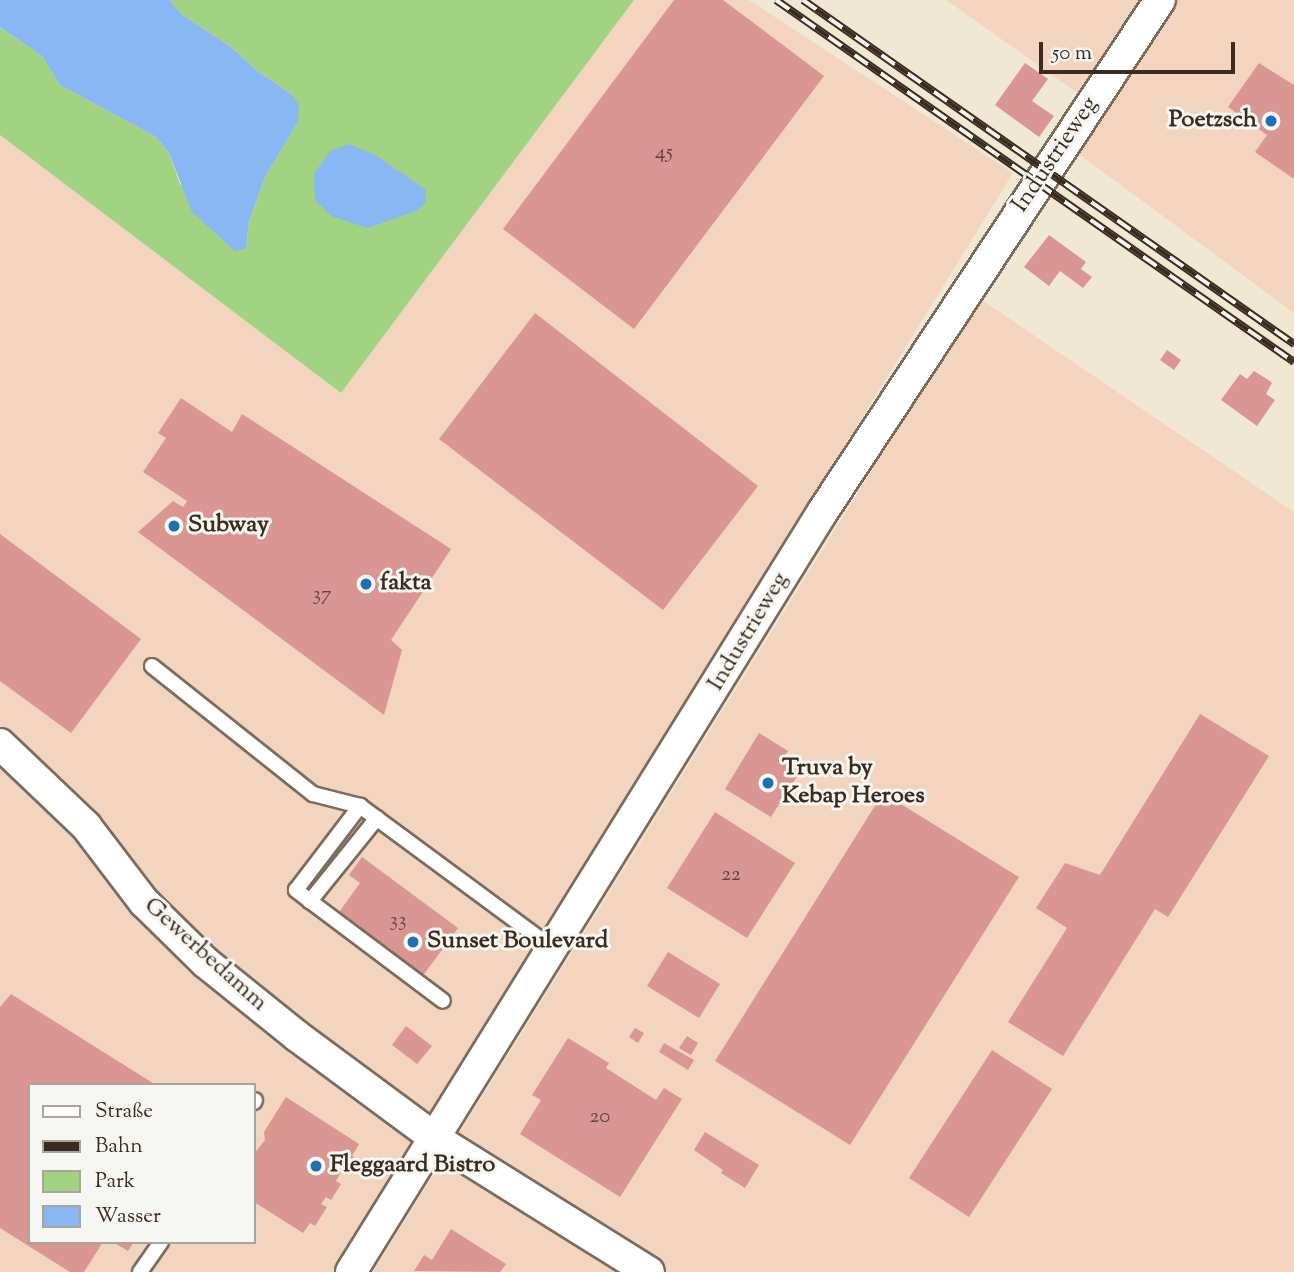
<!DOCTYPE html>
<meta charset="utf-8">
<style>
body{margin:0}
#map{position:relative;width:1294px;height:1272px;overflow:hidden;background:#f1e8d4;font-family:"Sorts Mill Goudy",serif}
div>[style]{position:absolute}
.built>*{inset:0;background:#f3d4bf}
.green>*{inset:0;background:#a1d382}
.water>*{inset:0;background:#88b7f3}
.building>*{inset:0;background:#da9692}
.roads{filter:drop-shadow(2px 0 #7b6c5e) drop-shadow(-2px 0 #7b6c5e) drop-shadow(0 2px #7b6c5e) drop-shadow(0 -2px #7b6c5e)}
.lane>*{height:14px;margin:-7px;padding:0 7px;transform-origin:7px;border-radius:7px;background:#fff}
.street>*{height:30px;margin:-15px;padding:0 15px;transform-origin:15px;border-radius:15px;background:#fff}
.rail>*{height:8px;margin-top:-4px;transform-origin:0;background:repeating-linear-gradient(90deg,#f6f6f2 0 16px,#3b2a1e 0 32px);box-sizing:border-box;border-block:2px solid #3b2a1e}
.dots>*{width:19px;height:19px;translate:-50% -50%;box-sizing:border-box;border:4px solid #f6f6f2;border-radius:50%}
span{translate:-50% -50%;white-space:nowrap;text-align:center;line-height:1.15;-webkit-text-stroke:6px #f6f6f2;paint-order:stroke}
.number-label{font-size:21px;color:#63453b}
.number-label span{-webkit-text-stroke-width:0}
.poi-label{font-size:24px;color:#3b2a1e;font-weight:700}
.right{translate:-100% -50%;text-align:right}
.left{translate:0 -50%;text-align:left}
.street-label{font-size:24px;color:#3b2a1e}
.legend{position:absolute;left:28px;top:1083px;width:228px;height:161px;box-sizing:border-box;background:#f6f6f2;border:2px solid #aba49d;margin:0;padding:9px 12px;list-style:none;font-size:21px;color:#3b2a1e}
.legend li{display:flex;align-items:center;gap:14px;height:35px}
.legend b{width:35px;border:2px solid #aba49d}
.scale{position:absolute;left:1039px;top:42px;width:196px;height:32px;box-sizing:border-box;border:4px solid #3b2a1e;border-top:0;padding-left:9px;font-size:21px;line-height:24px;white-space:nowrap;color:#3b2a1e;-webkit-text-stroke:5px #f6f6f2;paint-order:stroke}
</style>
<div id="map">
<div class="built">
<div style="clip-path:polygon(evenodd,634px 0,749px 0,1013px 173px,335px 1272px,0 1272px,0 135px,341px 393px,634px 0,30px 1085px,254px 1085px,254px 1242px,30px 1242px,30px 1085px)"></div>
<div style="clip-path:polygon(946px 0,1294px 0,1294px 313px,1076px 152px,1104px 112px)"></div>
<div style="clip-path:polygon(979px 298px,1294px 512px,1294px 1272px,373px 1272px)"></div>
</div>
<div class="green">
<div style="clip-path:polygon(170px 0,634px 0,341px 393px,0 135px,0 27px,42px 56px,60px 85px,156px 137px,169px 153px,180px 184px,246px 248px,249px 221px,265px 177px,298px 122px,290px 93px,256px 70px,231px 47px,181px 14px)"></div>
</div>
<div class="water">
<div style="clip-path:polygon(0 0,170px 0,181px 14px,231px 47px,256px 70px,290px 93px,299px 105px,298px 122px,265px 177px,249px 221px,246px 248px,235px 251px,192px 212px,169px 153px,156px 137px,60px 85px,42px 56px,0 27px)"></div>
<div style="clip-path:polygon(349px 144px,377px 156px,425px 189px,426px 202px,416px 211px,368px 228px,331px 216px,315px 200px,314px 174px,330px 151px)"></div>
</div>
<div class="building">
<div style="clip-path:polygon(674px 0,723px 0,824px 76px,634px 329px,503px 229px)"></div>
<div style="clip-path:polygon(1025px 63px,1048px 79px,1032px 101px,1054px 116px,1039px 137px,995px 105px)"></div>
<div style="clip-path:polygon(1259px 63px,1294px 85px,1294px 179px,1255px 152px,1267px 135px,1228px 107px)"></div>
<div style="clip-path:polygon(1049px 235px,1086px 262px,1081px 269px,1092px 277px,1083px 288px,1060px 271px,1049px 286px,1024px 267px)"></div>
<div style="clip-path:polygon(535px 313px,758px 486px,663px 610px,439px 439px)"></div>
<div style="clip-path:polygon(1167px 350px,1181px 360px,1174px 370px,1160px 360px)"></div>
<div style="clip-path:polygon(1254px 371px,1270px 381px,1272px 383px,1266px 394px,1275px 400px,1257px 426px,1221px 400px,1240px 374px,1247px 379px)"></div>
<div style="clip-path:polygon(181px 398px,232px 432px,242px 414px,451px 549px,391px 640px,402px 650px,384px 715px,138px 532px,173px 501px,183px 507px,187px 501px,143px 472px,166px 438px,158px 433px)"></div>
<div style="clip-path:polygon(0 534px,141px 639px,71px 733px,0 681px)"></div>
<div style="clip-path:polygon(1200px 714px,1269px 756px,1168px 917px,1155px 909px,1063px 1056px,1008px 1022px,1067px 928px,1036px 908px,1065px 863px,1100px 875px)"></div>
<div style="clip-path:polygon(759px 733px,788px 751px,783px 758px,801px 770px,771px 817px,725px 789px)"></div>
<div style="clip-path:polygon(883px 793px,1019px 877px,850px 1145px,715px 1061px)"></div>
<div style="clip-path:polygon(715px 812px,795px 863px,747px 938px,667px 888px)"></div>
<div style="clip-path:polygon(362px 857px,458px 928px,422px 977px,337px 915px,360px 883px,349px 875px)"></div>
<div style="clip-path:polygon(668px 952px,720px 984px,699px 1018px,647px 986px)"></div>
<div style="clip-path:polygon(11px 994px,156px 1085px,30px 1085px,30px 1242px,103px 1242px,84px 1272px,70px 1272px,0 1228px,0 1007px)"></div>
<div style="clip-path:polygon(406px 1026px,432px 1046px,417px 1064px,392px 1045px)"></div>
<div style="clip-path:polygon(635px 1028px,644px 1033px,638px 1043px,629px 1037px)"></div>
<div style="clip-path:polygon(687px 1036px,698px 1043px,691px 1055px,679px 1048px)"></div>
<div style="clip-path:polygon(568px 1038px,609px 1063px,606px 1068px,656px 1100px,664px 1088px,682px 1099px,620px 1197px,520px 1134px,541px 1100px,532px 1095px)"></div>
<div style="clip-path:polygon(664px 1043px,694px 1060px,688px 1070px,659px 1052px)"></div>
<div style="clip-path:polygon(992px 1050px,1052px 1089px,969px 1217px,909px 1178px)"></div>
<div style="clip-path:polygon(286px 1097px,359px 1144px,352px 1156px,357px 1159px,346px 1175px,341px 1172px,336px 1181px,341px 1184px,331px 1200px,326px 1197px,321px 1204px,327px 1207px,315px 1226px,310px 1223px,303px 1233px,254px 1202px,254px 1154px,265px 1140px,264px 1132px)"></div>
<div style="clip-path:polygon(705px 1132px,759px 1165px,745px 1188px,721px 1173px,723px 1170px,694px 1150px)"></div>
<div style="clip-path:polygon(451px 1229px,506px 1264px,500px 1272px,414px 1271px,424px 1255px,432px 1260px)"></div>
<div style="clip-path:polygon(113px 1242px,134px 1242px,128px 1251px)"></div>
</div>
<div class="roads">
<div class="lane">
<div style="left:152px;top:666px;width:206px;rotate:38.5deg"></div>
<div style="left:313px;top:794px;width:49px;rotate:14.3deg"></div>
<div style="left:360px;top:806px;width:241px;rotate:36.4deg"></div>
<div style="left:377px;top:818px;width:107px;rotate:128.9deg"></div>
<div style="left:310px;top:901px;width:166px;rotate:36.9deg"></div>
<div style="left:310px;top:901px;width:18px;rotate:-142deg"></div>
<div style="left:296px;top:890px;width:106px;rotate:-52.7deg"></div>
<div style="left:254px;top:1102px;width:2px;rotate:-63deg"></div>
<div style="left:140px;top:1272px;width:37px;rotate:-55deg"></div>
</div>
<div class="street">
<div style="left:0;top:744px;width:119px;rotate:43.6deg"></div>
<div style="left:86px;top:826px;width:96px;rotate:52.7deg"></div>
<div style="left:144px;top:902px;width:86px;rotate:44.5deg"></div>
<div style="left:205px;top:962px;width:118px;rotate:38.8deg"></div>
<div style="left:297px;top:1036px;width:173px;rotate:36.5deg"></div>
<div style="left:436px;top:1139px;width:251px;rotate:32deg"></div>
<div style="left:351px;top:1272px;width:895px;rotate:-58.19deg"></div>
<div style="left:823px;top:511px;width:612px;rotate:-56.6deg"></div>
</div>
</div>
<div class="rail">
<div style="left:776px;top:0;width:632px;rotate:34.95deg"></div>
<div style="left:803px;top:0;width:600px;rotate:35.02deg"></div>
</div>
<div class="dots">
<div style="left:1271px;top:121px;background:#1f6fb2"></div>
<div style="left:174px;top:526px;background:#1f6fb2"></div>
<div style="left:366px;top:584px;background:#1f6fb2"></div>
<div style="left:768px;top:783px;background:#1f6fb2"></div>
<div style="left:413px;top:942px;background:#1f6fb2"></div>
<div style="left:316px;top:1166px;background:#1f6fb2"></div>
</div>
<div class="number-label">
<span style="left:664px;top:153px">45</span>
<span style="left:322px;top:595px">37</span>
<span style="left:731px;top:875px">22</span>
<span style="left:398px;top:921px">33</span>
<span style="left:600px;top:1117px">20</span>
</div>
<div class="poi-label">
<span class="right" style="left:1257px;top:121px">Poetzsch</span>
<span class="left" style="left:188px;top:526px">Subway</span>
<span class="left" style="left:380px;top:584px">fakta</span>
<span class="left" style="left:782px;top:783px">Truva by<br>Kebap Heroes</span>
<span class="left" style="left:427px;top:942px">Sunset Boulevard</span>
<span class="left" style="left:330px;top:1166px">Fleggaard Bistro</span>
</div>
<div class="street-label">
<span style="left:1056px;top:155px;rotate:-56deg">Industrieweg</span>
<span style="left:749px;top:632px;rotate:-59deg">Industrieweg</span>
<span style="left:205px;top:955px;rotate:42deg">Gewerbedamm</span>
</div>
<ul class="legend">
<li><b style="height:9px;background:#fff"></b>Straße</li>
<li><b style="height:9px;background:#3b2a1e"></b>Bahn</li>
<li><b style="height:19px;background:#a1d382"></b>Park</li>
<li><b style="height:19px;background:#88b7f3"></b>Wasser</li>
</ul>
<div class="scale">50 m</div>
</div>
